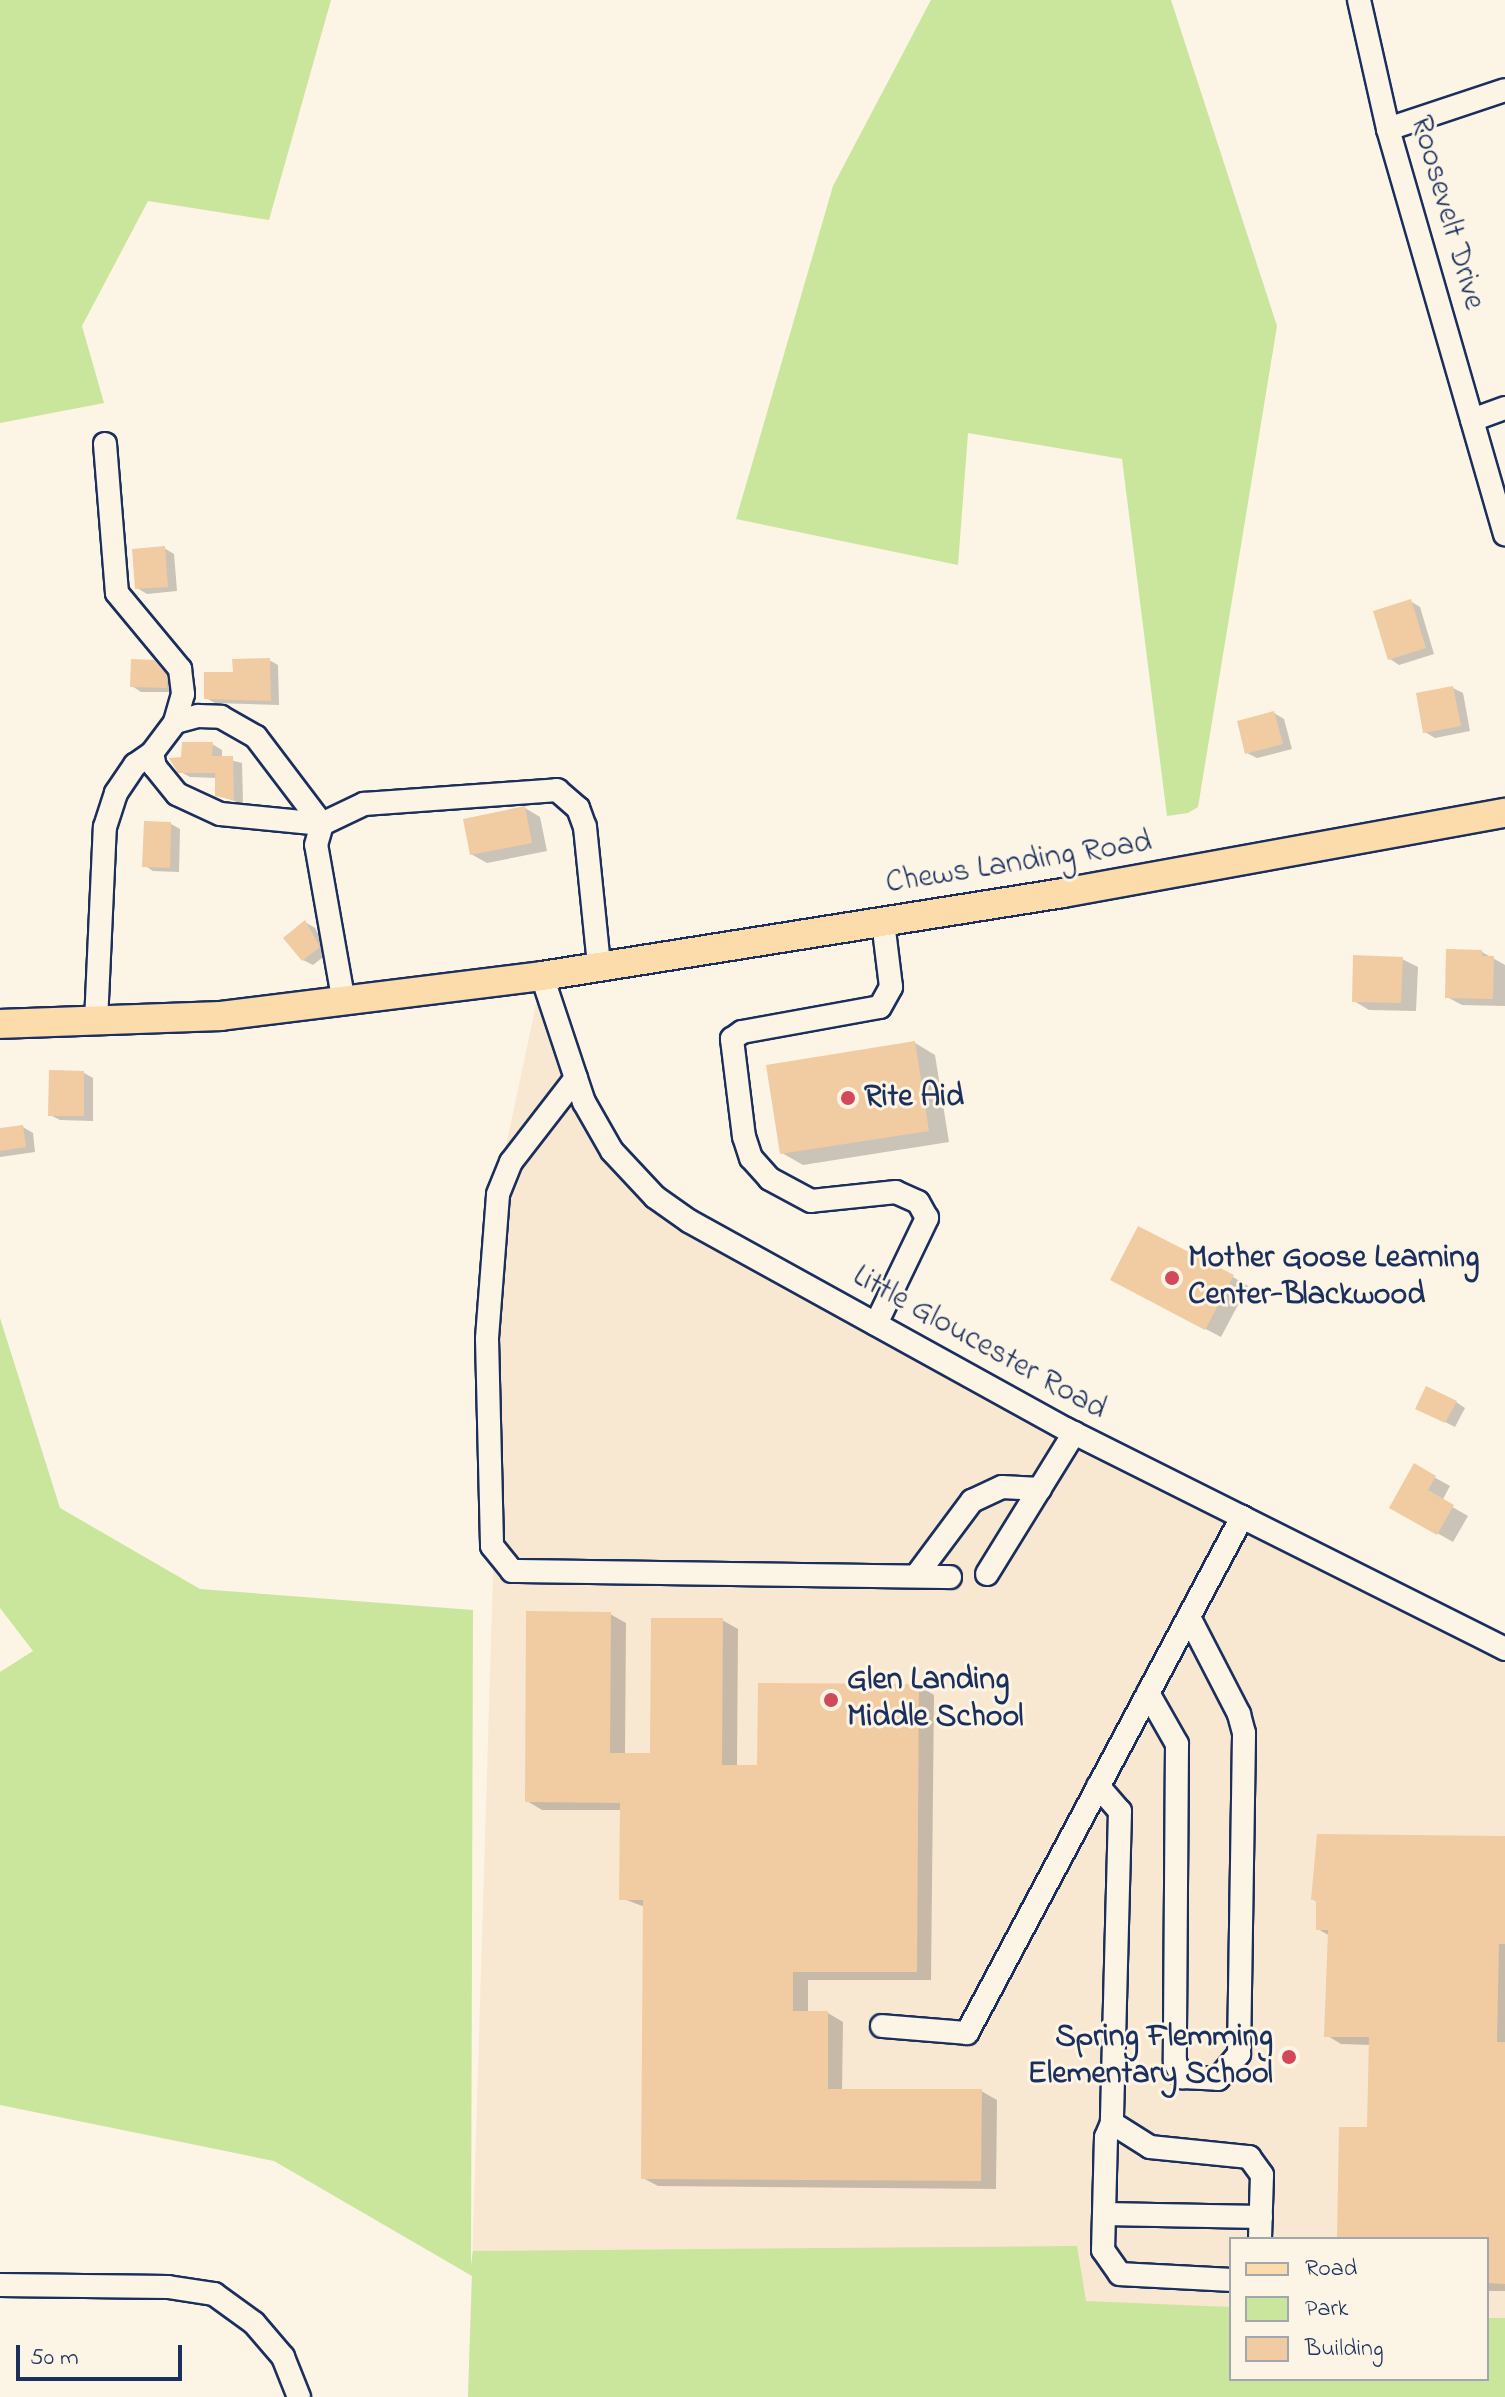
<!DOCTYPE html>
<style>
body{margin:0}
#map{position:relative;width:1505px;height:2397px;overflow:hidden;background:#fcf5e5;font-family:"Indie Flower",sans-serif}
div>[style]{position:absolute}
.built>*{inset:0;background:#f9e8d1}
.green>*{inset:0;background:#cae59c}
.shadow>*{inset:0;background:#0003}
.building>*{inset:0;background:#f1cba1}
.roads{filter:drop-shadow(2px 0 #1b2f5e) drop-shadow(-2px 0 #1b2f5e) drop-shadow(0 2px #1b2f5e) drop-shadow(0 -2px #1b2f5e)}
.minor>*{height:22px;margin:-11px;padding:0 11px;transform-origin:11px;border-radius:11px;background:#fcf5e5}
.major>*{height:28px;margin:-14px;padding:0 14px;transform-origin:14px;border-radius:14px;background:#fddcac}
.dots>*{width:22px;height:22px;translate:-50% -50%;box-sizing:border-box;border:4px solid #fcf5e5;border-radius:50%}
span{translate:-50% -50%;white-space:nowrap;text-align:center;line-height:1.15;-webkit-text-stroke:6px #fcf5e5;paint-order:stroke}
.street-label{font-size:32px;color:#1b2f5e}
.poi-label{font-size:32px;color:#1b2f5e;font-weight:700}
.left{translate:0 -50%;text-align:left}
.right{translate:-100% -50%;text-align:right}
.legend{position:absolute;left:1229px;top:2237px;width:260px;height:144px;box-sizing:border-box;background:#fcf5e5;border:2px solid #a2a6af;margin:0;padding:10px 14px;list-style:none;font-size:24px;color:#1b2f5e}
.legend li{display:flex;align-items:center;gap:16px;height:40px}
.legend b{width:40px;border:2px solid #a2a6af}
.scale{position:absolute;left:16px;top:2345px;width:166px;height:36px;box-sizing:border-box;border:4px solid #1b2f5e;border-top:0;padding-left:10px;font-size:24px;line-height:28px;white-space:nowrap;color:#1b2f5e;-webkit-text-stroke:6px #fcf5e5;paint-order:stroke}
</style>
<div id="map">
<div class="built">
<div style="clip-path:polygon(evenodd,542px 976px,612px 1151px,689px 1221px,1505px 1649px,1505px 2397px,468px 2397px,506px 1146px,542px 976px,1231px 2239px,1487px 2239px,1487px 2379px,1231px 2379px,1231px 2239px)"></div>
</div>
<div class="green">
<div style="clip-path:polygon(0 0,331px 0,269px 220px,148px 201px,82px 326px,104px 403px,0 423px)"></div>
<div style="clip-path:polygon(931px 0,1171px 0,1277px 326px,1198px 807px,1188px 813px,1167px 816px,1122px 459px,968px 433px,958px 565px,736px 519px,833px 186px)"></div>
<div style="clip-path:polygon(0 1318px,60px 1508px,200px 1589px,473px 1610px,471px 2265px,473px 2251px,1077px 2246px,1086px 2301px,1231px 2307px,1231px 2379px,1487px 2379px,1487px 2318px,1505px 2318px,1505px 2397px,468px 2397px,472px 2276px,274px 2161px,0 2105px,0 1672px,33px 1651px,0 1608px)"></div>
</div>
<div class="shadow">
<div style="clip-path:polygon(164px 548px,174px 554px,177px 591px,147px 594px,137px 588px)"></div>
<div style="clip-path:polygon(1410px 601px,1420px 607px,1434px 654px,1399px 665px,1390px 659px)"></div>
<div style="clip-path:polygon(269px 660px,278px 665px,279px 705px,215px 703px,206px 698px,235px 674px)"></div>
<div style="clip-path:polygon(153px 662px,176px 682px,176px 692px,141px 692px,132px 686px)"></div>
<div style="clip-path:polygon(1453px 688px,1463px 693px,1470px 731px,1435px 738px,1425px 732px)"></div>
<div style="clip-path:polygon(1274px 713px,1284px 719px,1292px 749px,1257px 758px,1247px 753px)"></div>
<div style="clip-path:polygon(212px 744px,222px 750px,222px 758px,242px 763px,243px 804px,217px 795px,217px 778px,190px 777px,179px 771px,183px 759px)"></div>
<div style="clip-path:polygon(525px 808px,540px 817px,547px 851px,487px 863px,471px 854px)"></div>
<div style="clip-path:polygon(171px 824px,180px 829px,179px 872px,153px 871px,144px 865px)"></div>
<div style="clip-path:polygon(305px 922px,315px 928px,328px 953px,313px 965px,303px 960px)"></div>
<div style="clip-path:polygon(1482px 952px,1505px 965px,1505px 1006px,1462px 1005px,1447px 997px)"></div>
<div style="clip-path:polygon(1402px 959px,1418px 967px,1416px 1011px,1369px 1010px,1354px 1001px)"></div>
<div style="clip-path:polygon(915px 1043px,935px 1055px,949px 1142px,803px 1165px,782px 1153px)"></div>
<div style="clip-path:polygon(84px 1073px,93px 1078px,93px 1121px,60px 1120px,50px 1115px)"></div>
<div style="clip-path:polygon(23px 1127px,33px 1133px,35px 1152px,0 1157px,0 1130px)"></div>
<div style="clip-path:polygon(1233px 1277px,1248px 1286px,1221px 1337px,1127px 1288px)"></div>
<div style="clip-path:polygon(1456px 1402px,1465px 1408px,1455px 1427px,1427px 1413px)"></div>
<div style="clip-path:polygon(1414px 1466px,1450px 1486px,1442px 1501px,1468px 1516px,1453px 1542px,1391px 1507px)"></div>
<div style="clip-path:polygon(610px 1614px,626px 1623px,625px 1755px,652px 1755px,722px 1620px,738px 1629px,737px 1767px,759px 1767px,919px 1686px,934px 1695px,931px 1980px,808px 1980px,808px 2013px,828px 2013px,843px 2022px,842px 2091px,981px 2091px,997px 2100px,996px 2189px,658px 2186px,643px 2178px,645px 1907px,621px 1898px,622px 1810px,542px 1810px,527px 1801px)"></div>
<div style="clip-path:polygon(1505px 1838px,1505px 2291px,1487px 2291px,1487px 2239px,1339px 2239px,1369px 2129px,1371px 2045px,1341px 2044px,1326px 2035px,1330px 1936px,1318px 1929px,1318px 1903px,1313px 1899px)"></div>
</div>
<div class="building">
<div style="clip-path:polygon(165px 546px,168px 587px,135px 589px,132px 549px)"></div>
<div style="clip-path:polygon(1411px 599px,1426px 648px,1388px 660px,1373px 611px)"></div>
<div style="clip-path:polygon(270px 658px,271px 701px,204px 699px,204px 672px,233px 672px,232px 659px)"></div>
<div style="clip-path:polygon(131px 659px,154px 660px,167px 675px,167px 688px,130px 687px)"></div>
<div style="clip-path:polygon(1453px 686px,1461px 726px,1423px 733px,1416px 693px)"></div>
<div style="clip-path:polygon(1274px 711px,1283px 744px,1245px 754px,1237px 721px)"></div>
<div style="clip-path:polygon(182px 742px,213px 742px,212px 756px,233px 756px,234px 800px,215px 796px,215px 773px,178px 773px,169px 758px,181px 757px)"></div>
<div style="clip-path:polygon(525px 806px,532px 843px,470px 855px,463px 819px)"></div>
<div style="clip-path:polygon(144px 821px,171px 822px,170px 868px,142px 867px)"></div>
<div style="clip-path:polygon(305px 920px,320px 947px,302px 961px,283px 938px)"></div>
<div style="clip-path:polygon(1446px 949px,1482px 950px,1482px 956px,1494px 956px,1493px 999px,1445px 998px)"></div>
<div style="clip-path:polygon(1353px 955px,1403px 957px,1401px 1003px,1352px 1002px)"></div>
<div style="clip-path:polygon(915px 1041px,929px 1131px,780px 1154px,766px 1065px)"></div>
<div style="clip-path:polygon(49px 1070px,84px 1071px,84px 1116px,48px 1116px)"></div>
<div style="clip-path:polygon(23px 1125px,26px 1147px,0 1151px,0 1128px)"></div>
<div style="clip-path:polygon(1138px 1226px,1234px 1275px,1205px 1330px,1110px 1280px)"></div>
<div style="clip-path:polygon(1426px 1386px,1457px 1401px,1445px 1423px,1415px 1409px)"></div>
<div style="clip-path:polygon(1414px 1463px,1436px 1476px,1428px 1490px,1454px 1505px,1437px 1535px,1389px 1508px)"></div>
<div style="clip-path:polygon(526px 1611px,611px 1612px,610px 1753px,650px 1753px,651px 1618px,723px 1618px,722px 1765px,757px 1765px,758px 1683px,919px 1684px,917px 1972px,793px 1972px,793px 2011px,828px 2011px,828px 2089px,982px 2089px,981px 2181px,641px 2179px,643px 1900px,619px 1900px,620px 1803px,525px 1802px)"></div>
<div style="clip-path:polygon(1317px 1834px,1505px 1836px,1505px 1944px,1499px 1944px,1497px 2042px,1505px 2042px,1505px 2284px,1487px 2283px,1487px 2239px,1337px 2239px,1339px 2127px,1367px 2127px,1369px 2037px,1324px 2037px,1328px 1930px,1316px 1930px,1316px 1900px,1311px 1900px)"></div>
</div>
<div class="roads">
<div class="minor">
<div style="left:1359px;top:0;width:132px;rotate:77.3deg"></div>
<div style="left:1388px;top:129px;width:422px;rotate:73.9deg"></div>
<div style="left:1388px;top:129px;width:123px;rotate:-18.4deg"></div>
<div style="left:1472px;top:420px;width:35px;rotate:-20deg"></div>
<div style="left:105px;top:444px;width:149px;rotate:85.4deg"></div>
<div style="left:117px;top:593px;width:99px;rotate:50.3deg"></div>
<div style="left:180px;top:669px;width:25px;rotate:83deg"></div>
<div style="left:183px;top:694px;width:29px;rotate:106deg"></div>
<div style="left:198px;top:716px;width:23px;rotate:2deg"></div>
<div style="left:221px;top:717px;width:40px;rotate:29.7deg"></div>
<div style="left:256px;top:737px;width:109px;rotate:52.8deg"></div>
<div style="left:322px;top:824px;width:102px;rotate:-174.4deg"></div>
<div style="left:220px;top:814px;width:47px;rotate:-155.1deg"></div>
<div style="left:177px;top:794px;width:35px;rotate:-129deg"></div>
<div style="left:155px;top:767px;width:14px;rotate:-102deg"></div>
<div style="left:152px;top:753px;width:39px;rotate:-53deg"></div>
<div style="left:175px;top:722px;width:24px;rotate:-15deg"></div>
<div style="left:542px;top:976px;width:133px;rotate:71.6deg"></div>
<div style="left:584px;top:1102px;width:56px;rotate:60.3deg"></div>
<div style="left:612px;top:1151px;width:63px;rotate:46.9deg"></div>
<div style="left:655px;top:1197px;width:42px;rotate:35.2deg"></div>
<div style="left:689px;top:1221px;width:431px;rotate:28.9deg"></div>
<div style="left:1066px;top:1429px;width:491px;rotate:26.6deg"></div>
<div style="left:344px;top:1003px;width:160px;rotate:-100deg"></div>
<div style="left:316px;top:845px;width:22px;rotate:-74deg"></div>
<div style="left:322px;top:824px;width:47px;rotate:-25.5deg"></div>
<div style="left:364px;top:804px;width:194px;rotate:-4.1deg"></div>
<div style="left:557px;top:790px;width:28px;rotate:41deg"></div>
<div style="left:578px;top:808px;width:20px;rotate:70deg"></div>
<div style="left:585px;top:827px;width:140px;rotate:84.2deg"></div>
<div style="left:96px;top:1022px;width:195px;rotate:-87.4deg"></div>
<div style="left:105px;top:827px;width:36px;rotate:-72deg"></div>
<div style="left:116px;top:793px;width:34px;rotate:-56deg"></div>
<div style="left:135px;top:765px;width:21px;rotate:-35deg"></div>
<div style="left:576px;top:1078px;width:106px;rotate:127.7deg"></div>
<div style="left:511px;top:1162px;width:35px;rotate:112deg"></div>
<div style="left:498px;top:1195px;width:144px;rotate:94.4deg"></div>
<div style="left:487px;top:1339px;width:207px;rotate:88.6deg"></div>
<div style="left:492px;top:1546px;width:32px;rotate:51deg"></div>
<div style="left:512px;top:1571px;width:438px;rotate:0.8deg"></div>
<div style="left:876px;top:1324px;width:118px;rotate:-64.3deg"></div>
<div style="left:927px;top:1218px;width:18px;rotate:-119deg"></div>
<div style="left:918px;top:1202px;width:24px;rotate:-156deg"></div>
<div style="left:896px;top:1192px;width:85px;rotate:174deg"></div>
<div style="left:811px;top:1201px;width:47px;rotate:-151.8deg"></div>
<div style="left:770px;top:1179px;width:28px;rotate:-132deg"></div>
<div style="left:751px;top:1158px;width:22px;rotate:-108deg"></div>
<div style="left:744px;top:1137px;width:99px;rotate:-97deg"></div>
<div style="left:732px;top:1039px;width:12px;rotate:-35deg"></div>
<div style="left:742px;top:1032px;width:140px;rotate:-10.3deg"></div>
<div style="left:880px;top:1007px;width:23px;rotate:-61deg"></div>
<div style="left:891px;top:987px;width:65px;rotate:-97deg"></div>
<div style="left:987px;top:1574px;width:166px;rotate:-58.3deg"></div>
<div style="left:916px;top:1576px;width:94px;rotate:-53.3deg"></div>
<div style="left:972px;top:1501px;width:33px;rotate:-25deg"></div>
<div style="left:1002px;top:1487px;width:38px;rotate:3deg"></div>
<div style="left:1148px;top:1693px;width:59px;rotate:60.4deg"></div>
<div style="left:1177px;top:1744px;width:318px;rotate:90.4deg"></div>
<div style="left:1175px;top:2062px;width:17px;rotate:65deg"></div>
<div style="left:1182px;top:2077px;width:36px;rotate:3deg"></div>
<div style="left:1218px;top:2079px;width:33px;rotate:-50deg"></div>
<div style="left:1239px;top:2054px;width:321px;rotate:-89.1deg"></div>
<div style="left:1244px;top:1733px;width:20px;rotate:-105deg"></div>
<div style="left:1239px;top:1714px;width:109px;rotate:-117.3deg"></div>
<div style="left:1098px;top:1786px;width:33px;rotate:49deg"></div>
<div style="left:1120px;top:1811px;width:312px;rotate:91.5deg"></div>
<div style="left:1112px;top:2123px;width:15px;rotate:113deg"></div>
<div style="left:1106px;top:2137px;width:113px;rotate:91.5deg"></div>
<div style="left:1103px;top:2250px;width:29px;rotate:55deg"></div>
<div style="left:1120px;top:2274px;width:111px;rotate:3.1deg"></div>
<div style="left:882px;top:2026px;width:85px;rotate:4.7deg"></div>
<div style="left:967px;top:2033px;width:585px;rotate:-61.94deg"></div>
<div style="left:1112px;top:2123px;width:45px;rotate:32.3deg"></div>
<div style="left:1150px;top:2147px;width:100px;rotate:5.8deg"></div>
<div style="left:1249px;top:2157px;width:22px;rotate:54deg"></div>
<div style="left:1262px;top:2175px;width:64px;rotate:91.8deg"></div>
<div style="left:1104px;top:2214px;width:157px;rotate:1.1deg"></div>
<div style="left:0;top:2285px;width:168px;rotate:0.7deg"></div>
<div style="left:168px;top:2287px;width:47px;rotate:8.7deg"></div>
<div style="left:214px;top:2294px;width:49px;rotate:35.9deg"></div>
<div style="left:254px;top:2323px;width:45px;rotate:49.5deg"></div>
<div style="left:283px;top:2357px;width:43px;rotate:68.2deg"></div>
</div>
<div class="major">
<div style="left:0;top:1024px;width:221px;rotate:-2.1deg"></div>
<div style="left:221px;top:1016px;width:323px;rotate:-7.1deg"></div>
<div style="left:542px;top:976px;width:528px;rotate:-9.05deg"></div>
<div style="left:1063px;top:893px;width:449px;rotate:-10.3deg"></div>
</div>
</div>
<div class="dots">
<div style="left:848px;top:1098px;background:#d1495b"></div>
<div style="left:1172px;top:1278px;background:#d1495b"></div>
<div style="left:831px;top:1700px;background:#d1495b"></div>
<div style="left:1289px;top:2057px;background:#d1495b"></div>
</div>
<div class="street-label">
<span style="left:1446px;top:213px;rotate:74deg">Roosevelt Drive</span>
<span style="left:1019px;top:864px;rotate:-9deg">Chews Landing Road</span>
<span style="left:979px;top:1344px;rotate:29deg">Little Gloucester Road</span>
</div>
<div class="poi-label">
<span class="left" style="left:864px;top:1098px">Rite Aid</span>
<span class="left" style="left:1188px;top:1278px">Mother Goose Learning<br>Center-Blackwood</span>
<span class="left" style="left:847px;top:1700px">Glen Landing<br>Middle School</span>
<span class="right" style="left:1273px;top:2057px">Spring Flemming<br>Elementary School</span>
</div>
<ul class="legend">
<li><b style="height:10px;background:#fddcac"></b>Road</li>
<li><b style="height:22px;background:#cae59c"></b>Park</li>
<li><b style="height:22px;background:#f1cba1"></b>Building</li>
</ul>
<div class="scale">50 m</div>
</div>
